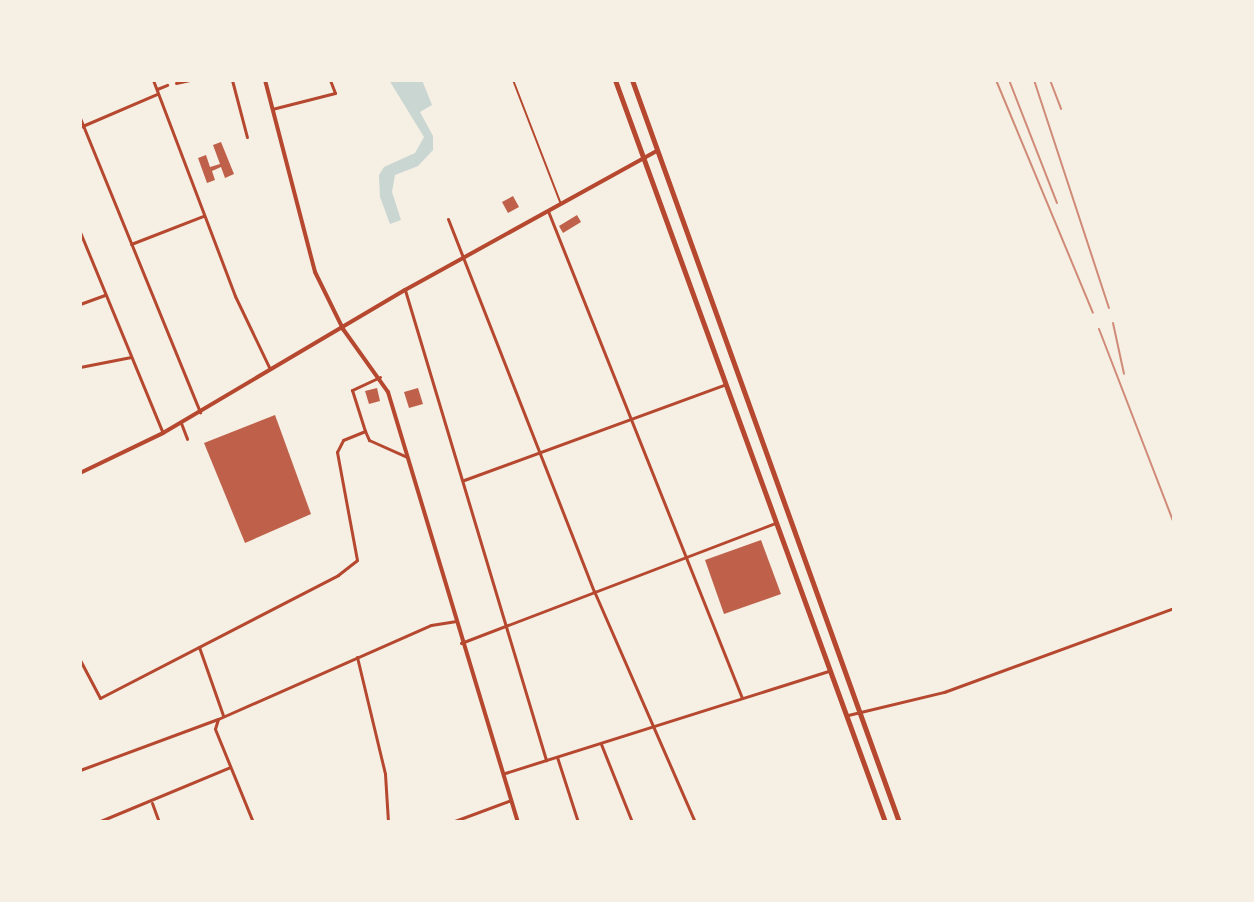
<!DOCTYPE html>
<style>
body{margin:0}
#map{position:relative;width:1254px;height:902px;overflow:hidden;background:#f6efe4;font-family:"Open Sans",sans-serif}
div>[style]{position:absolute}
.water>*{inset:0;background:#c9d6d2}
.building>*{inset:0;background:#bf614a}
.service>*{height:2px;margin:-1px;padding:0 1px;transform-origin:1px;border-radius:1px;background:#b5482f}
.minor>*{height:3px;margin:-1.5px;padding:0 1.5px;transform-origin:1.5px;border-radius:1.5px;background:#b5482f}
.secondary>*{height:4px;margin:-2px;padding:0 2px;transform-origin:2px;border-radius:2px;background:#b5482f}
.primary>*{height:5px;margin:-2.5px;padding:0 2.5px;transform-origin:2.5px;border-radius:2.5px;background:#b5482f}
.rail>*{height:2px;margin:-1px;padding:0 1px;transform-origin:1px;border-radius:1px;background:#cf8b77}
span{translate:-50% -50%;white-space:nowrap;text-align:center;line-height:1.15;-webkit-text-stroke:7px #f6efe4;paint-order:stroke}
.frame{position:absolute;inset:0;border:82px solid #f6efe4;pointer-events:none}
</style>
<div id="map">
<div class="water">
<div style="clip-path:polygon(389px 80px,422px 80px,432px 105px,420px 112px,433px 136px,433px 150px,418px 166px,395px 175px,392px 192px,401px 220px,390px 224px,380px 197px,379px 175px,384px 167px,415px 153px,424px 137px)"></div>
</div>
<div class="building">
<div style="clip-path:polygon(221px 142px,234px 174px,225px 178px,221px 167px,212px 171px,215px 180px,207px 183px,198px 158px,206px 155px,210px 167px,220px 164px,213px 145px)"></div>
<div style="clip-path:polygon(513px 196px,519px 207px,508px 213px,502px 202px)"></div>
<div style="clip-path:polygon(577px 215px,581px 222px,563px 233px,559px 226px)"></div>
<div style="clip-path:polygon(377px 388px,380px 401px,369px 404px,365px 391px)"></div>
<div style="clip-path:polygon(418px 388px,423px 404px,409px 408px,404px 392px)"></div>
<div style="clip-path:polygon(275px 415px,311px 514px,245px 543px,204px 443px)"></div>
<div style="clip-path:polygon(761px 540px,781px 594px,724px 614px,705px 560px)"></div>
</div>
<div class="service">
<div style="left:513px;top:80px;width:131px;rotate:68.9deg"></div>
</div>
<div class="minor">
<div style="left:153px;top:80px;width:231px;rotate:69.2deg"></div>
<div style="left:235px;top:296px;width:81px;rotate:64.4deg"></div>
<div style="left:232px;top:80px;width:59px;rotate:75.3deg"></div>
<div style="left:176px;top:83px;width:14px;rotate:-12deg"></div>
<div style="left:157px;top:89px;width:11px;rotate:-22deg"></div>
<div style="left:272px;top:109px;width:65px;rotate:-14.3deg"></div>
<div style="left:335px;top:93px;width:14px;rotate:-111deg"></div>
<div style="left:80px;top:118px;width:318px;rotate:67.8deg"></div>
<div style="left:80px;top:127px;width:84px;rotate:-23.2deg"></div>
<div style="left:548px;top:211px;width:524px;rotate:68.28deg"></div>
<div style="left:448px;top:219px;width:400px;rotate:68.6deg"></div>
<div style="left:594px;top:591px;width:252px;rotate:66.4deg"></div>
<div style="left:80px;top:232px;width:217px;rotate:67.6deg"></div>
<div style="left:131px;top:244px;width:77px;rotate:-21.3deg"></div>
<div style="left:405px;top:290px;width:491px;rotate:73.3deg"></div>
<div style="left:80px;top:304px;width:27px;rotate:-20deg"></div>
<div style="left:80px;top:367px;width:52px;rotate:-11.1deg"></div>
<div style="left:380px;top:377px;width:31px;rotate:155deg"></div>
<div style="left:352px;top:390px;width:43px;rotate:72.4deg"></div>
<div style="left:365px;top:431px;width:10px;rotate:66deg"></div>
<div style="left:369px;top:440px;width:42px;rotate:24.1deg"></div>
<div style="left:181px;top:423px;width:17px;rotate:69deg"></div>
<div style="left:464px;top:480px;width:279px;rotate:-20.1deg"></div>
<div style="left:461px;top:643px;width:336px;rotate:-20.9deg"></div>
<div style="left:199px;top:647px;width:72px;rotate:70.6deg"></div>
<div style="left:357px;top:657px;width:120px;rotate:76.5deg"></div>
<div style="left:385px;top:774px;width:48px;rotate:86.4deg"></div>
<div style="left:80px;top:660px;width:43px;rotate:62.2deg"></div>
<div style="left:100px;top:698px;width:268px;rotate:-27.3deg"></div>
<div style="left:338px;top:575px;width:24px;rotate:-38deg"></div>
<div style="left:357px;top:560px;width:110px;rotate:-100.5deg"></div>
<div style="left:337px;top:452px;width:13px;rotate:-63deg"></div>
<div style="left:343px;top:440px;width:24px;rotate:-22deg"></div>
<div style="left:848px;top:715px;width:99px;rotate:-13.5deg"></div>
<div style="left:944px;top:692px;width:245px;rotate:-20.1deg"></div>
<div style="left:218px;top:719px;width:10px;rotate:107deg"></div>
<div style="left:215px;top:729px;width:100px;rotate:67.8deg"></div>
<div style="left:601px;top:744px;width:84px;rotate:68.3deg"></div>
<div style="left:557px;top:757px;width:68px;rotate:72.1deg"></div>
<div style="left:80px;top:770px;width:147px;rotate:-20.3deg"></div>
<div style="left:218px;top:719px;width:233px;rotate:-23.8deg"></div>
<div style="left:431px;top:625px;width:24px;rotate:-9deg"></div>
<div style="left:505px;top:773px;width:340px;rotate:-17.5deg"></div>
<div style="left:152px;top:803px;width:20px;rotate:70deg"></div>
<div style="left:98px;top:822px;width:143px;rotate:-22.6deg"></div>
<div style="left:452px;top:822px;width:63px;rotate:-20.4deg"></div>
</div>
<div class="secondary">
<div style="left:265px;top:80px;width:198px;rotate:75.4deg"></div>
<div style="left:315px;top:272px;width:64px;rotate:63.8deg"></div>
<div style="left:343px;top:329px;width:77px;rotate:54.5deg"></div>
<div style="left:388px;top:392px;width:449px;rotate:73.2deg"></div>
<div style="left:80px;top:473px;width:92px;rotate:-25.7deg"></div>
<div style="left:163px;top:433px;width:281px;rotate:-30.6deg"></div>
<div style="left:405px;top:290px;width:288px;rotate:-28.9deg"></div>
</div>
<div class="primary">
<div style="left:615px;top:80px;width:790px;rotate:70deg"></div>
<div style="left:632px;top:80px;width:789px;rotate:70.21deg"></div>
</div>
<div class="rail">
<div style="left:996px;top:80px;width:252px;rotate:67.4deg"></div>
<div style="left:1009px;top:80px;width:132px;rotate:68.7deg"></div>
<div style="left:1034px;top:80px;width:240px;rotate:71.8deg"></div>
<div style="left:1050px;top:80px;width:31px;rotate:69deg"></div>
<div style="left:1113px;top:323px;width:52px;rotate:77.8deg"></div>
<div style="left:1099px;top:329px;width:208px;rotate:68.9deg"></div>
</div>
<div class="frame"></div>
</div>
